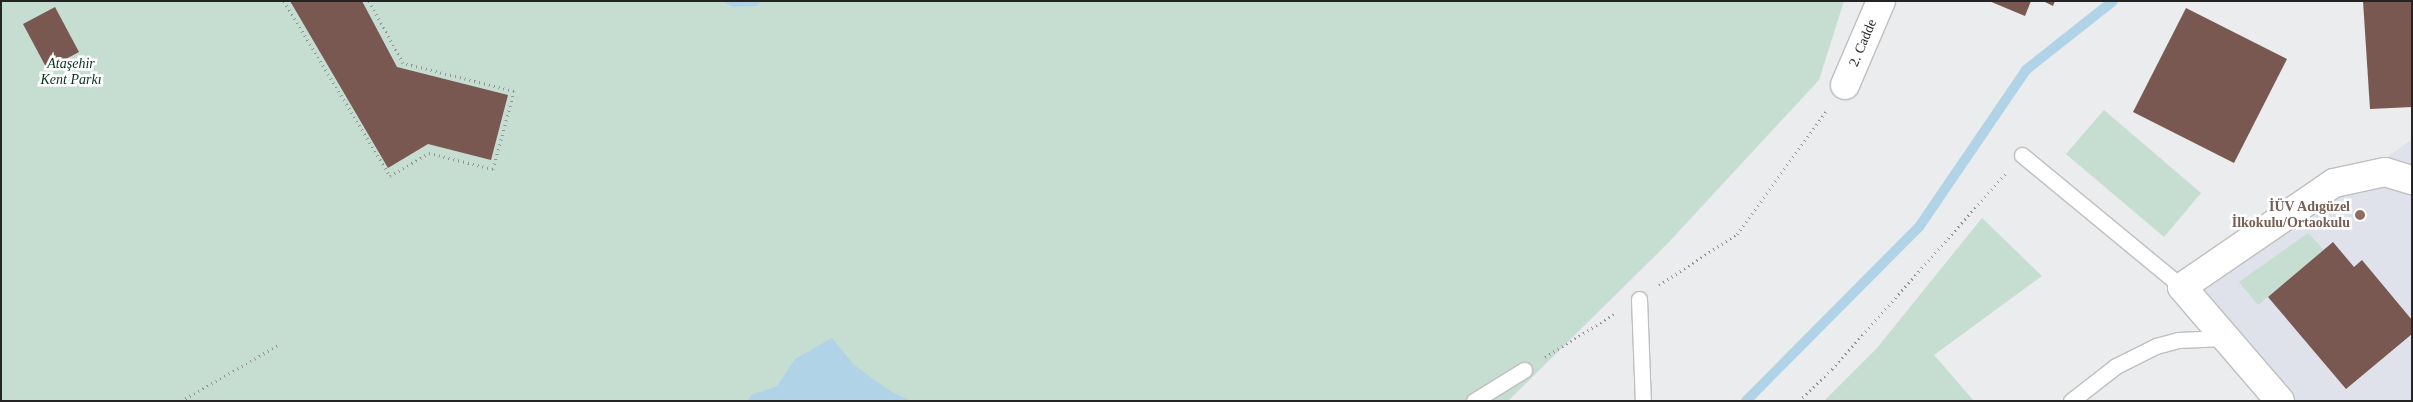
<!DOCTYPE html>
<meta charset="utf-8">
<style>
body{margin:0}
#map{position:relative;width:2413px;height:402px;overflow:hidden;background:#ebeced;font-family:Georgia,serif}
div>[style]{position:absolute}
.built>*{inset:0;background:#dfe2eb}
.green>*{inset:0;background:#c6ddd1}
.water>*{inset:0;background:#b1d3e7}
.stream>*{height:10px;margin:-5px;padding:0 5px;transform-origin:5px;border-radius:5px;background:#b1d3e7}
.building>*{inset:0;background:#795852}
.path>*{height:3px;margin-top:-1.5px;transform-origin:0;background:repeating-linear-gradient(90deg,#929393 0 1px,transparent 0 5px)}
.roads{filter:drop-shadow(1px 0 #bfbfc0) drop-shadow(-1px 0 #bfbfc0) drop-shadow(0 1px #bfbfc0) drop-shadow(0 -1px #bfbfc0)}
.lane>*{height:15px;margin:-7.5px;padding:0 7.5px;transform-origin:7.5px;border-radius:7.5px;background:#fff}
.street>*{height:28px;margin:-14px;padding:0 14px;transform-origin:14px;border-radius:14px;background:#fff}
.dots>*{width:14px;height:14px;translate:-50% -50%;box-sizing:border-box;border:2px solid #fff;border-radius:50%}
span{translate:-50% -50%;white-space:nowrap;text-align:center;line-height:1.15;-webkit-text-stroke:5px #fff;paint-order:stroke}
.street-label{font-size:14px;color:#242424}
.park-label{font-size:14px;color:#003220;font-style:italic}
.education-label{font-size:14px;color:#785e54;font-weight:700}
.right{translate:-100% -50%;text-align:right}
.frame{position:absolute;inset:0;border:2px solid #242424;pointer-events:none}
</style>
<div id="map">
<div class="built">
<div style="clip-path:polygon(2412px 139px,2412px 401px,2294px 401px,2204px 291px)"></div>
</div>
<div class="green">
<div style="clip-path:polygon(1px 1px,1844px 1px,1819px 80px,1668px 243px,1508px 401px,1px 401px)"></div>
<div style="clip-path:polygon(2104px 110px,2201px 193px,2164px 237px,2066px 154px)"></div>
<div style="clip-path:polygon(1982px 218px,2042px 276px,1934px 355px,1974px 401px,1824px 401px,1877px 348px)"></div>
<div style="clip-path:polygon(2308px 233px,2324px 250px,2258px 305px,2239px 282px)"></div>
</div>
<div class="water">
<div style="clip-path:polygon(722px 1px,761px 1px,757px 6px,733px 7px)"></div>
<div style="clip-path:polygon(832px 338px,854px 365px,890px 391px,911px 401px,748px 401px,751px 395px,777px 386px,795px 359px)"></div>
</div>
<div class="stream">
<div style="left:1746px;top:401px;width:245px;rotate:-45.2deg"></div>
<div style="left:1919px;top:227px;width:190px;rotate:-55.7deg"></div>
<div style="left:2026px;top:70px;width:111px;rotate:-38.4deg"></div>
</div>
<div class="building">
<div style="clip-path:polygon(290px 1px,362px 1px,397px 67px,508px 95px,491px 160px,428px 144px,388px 168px)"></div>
<div style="clip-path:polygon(1989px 1px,2031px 1px,2025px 16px)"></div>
<div style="clip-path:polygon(2043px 1px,2055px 1px,2053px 6px)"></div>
<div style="clip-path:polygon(2363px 1px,2412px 1px,2412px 107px,2370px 109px)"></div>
<div style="clip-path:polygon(55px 7px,79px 52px,47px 69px,23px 24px)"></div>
<div style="clip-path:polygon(2186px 8px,2287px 59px,2234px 163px,2133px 112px)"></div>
<div style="clip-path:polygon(2333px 242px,2354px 267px,2362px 260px,2412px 320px,2412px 334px,2346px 389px,2268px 297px)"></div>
</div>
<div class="path">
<div style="left:284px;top:1px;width:205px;rotate:58.8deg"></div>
<div style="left:390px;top:176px;width:45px;rotate:-30.5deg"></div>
<div style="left:429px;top:153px;width:66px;rotate:14deg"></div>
<div style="left:493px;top:169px;width:81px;rotate:-74.9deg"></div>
<div style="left:514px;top:91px;width:114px;rotate:-165.8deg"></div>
<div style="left:403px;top:63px;width:71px;rotate:-118.7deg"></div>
<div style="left:1659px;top:285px;width:93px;rotate:-33.2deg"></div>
<div style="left:1737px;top:234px;width:153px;rotate:-54deg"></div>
<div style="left:1545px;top:357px;width:81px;rotate:-31.9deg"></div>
<div style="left:181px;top:401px;width:114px;rotate:-29.9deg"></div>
<div style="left:1799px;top:401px;width:46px;rotate:-44.1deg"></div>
<div style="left:1832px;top:369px;width:261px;rotate:-48.4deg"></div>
</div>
<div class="roads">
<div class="lane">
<div style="left:2022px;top:155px;width:207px;rotate:39.5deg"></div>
<div style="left:1639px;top:299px;width:102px;rotate:87.8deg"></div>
<div style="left:1474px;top:401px;width:59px;rotate:-31.8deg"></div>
<div style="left:2071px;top:401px;width:57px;rotate:-37.9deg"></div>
<div style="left:2116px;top:366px;width:45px;rotate:-26.6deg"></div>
<div style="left:2156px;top:346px;width:23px;rotate:-15deg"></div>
<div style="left:2178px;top:340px;width:47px;rotate:-2.4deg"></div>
</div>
<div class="street">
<div style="left:1845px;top:85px;width:91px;rotate:-66.8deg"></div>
<div style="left:2280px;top:401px;width:150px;rotate:-130.7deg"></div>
<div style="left:2182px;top:287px;width:184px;rotate:-34.4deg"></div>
<div style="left:2334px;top:183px;width:52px;rotate:-12.2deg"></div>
<div style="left:2385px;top:172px;width:28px;rotate:17deg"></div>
</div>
</div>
<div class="dots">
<div style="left:2360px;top:215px;background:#8d6e63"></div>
</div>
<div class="street-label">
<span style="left:1863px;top:43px;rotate:-67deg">2. Cadde</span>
</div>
<div class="park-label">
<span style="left:71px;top:72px">Ataşehir<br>Kent Parkı</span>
</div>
<div class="education-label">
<span class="right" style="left:2350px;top:215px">İÜV Adıgüzel<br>İlkokulu/Ortaokulu</span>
</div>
<div class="frame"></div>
</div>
